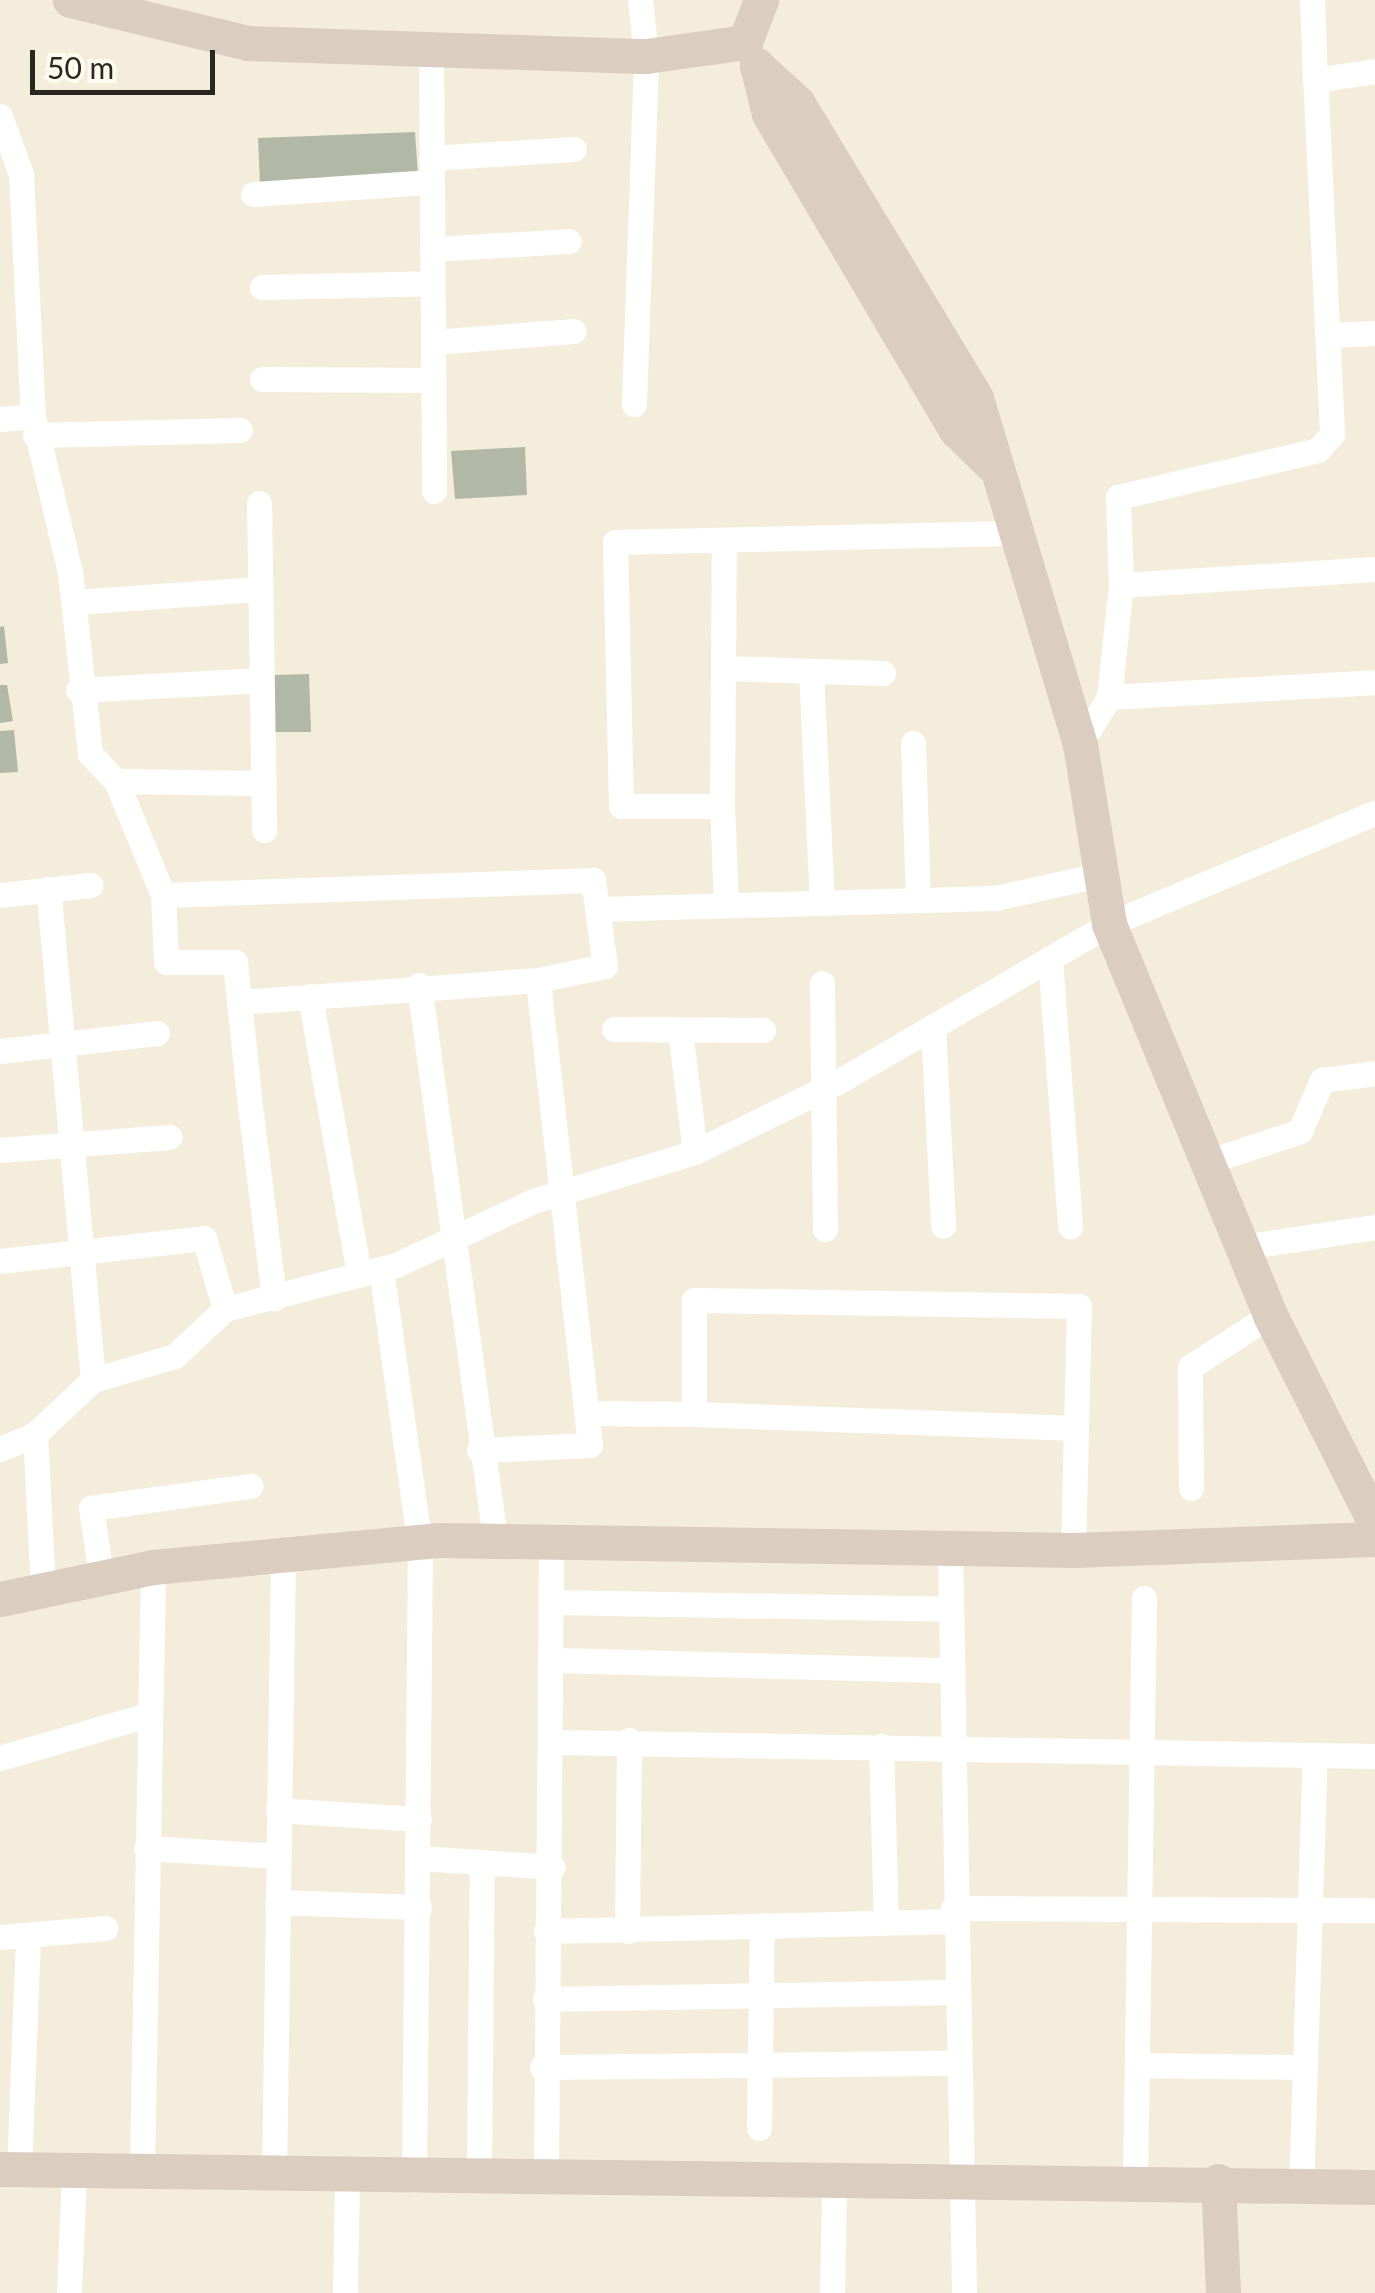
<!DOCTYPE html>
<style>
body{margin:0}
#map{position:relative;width:1375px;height:2293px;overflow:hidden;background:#f4eddb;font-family:Lato,sans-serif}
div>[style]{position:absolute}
.building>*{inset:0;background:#b2b8a6}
.street>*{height:25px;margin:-12.5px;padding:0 12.5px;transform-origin:12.5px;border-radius:12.5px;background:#fff}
.secondary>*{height:35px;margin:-17.5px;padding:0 17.5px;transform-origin:17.5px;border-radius:17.5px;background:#dccdc1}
span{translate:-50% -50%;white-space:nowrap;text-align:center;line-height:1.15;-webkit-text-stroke:10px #fffbf0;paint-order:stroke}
.scale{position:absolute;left:30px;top:50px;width:185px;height:45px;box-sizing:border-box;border:5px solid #292720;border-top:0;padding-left:12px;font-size:30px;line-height:35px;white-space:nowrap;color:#292720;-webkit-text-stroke:8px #fffbf0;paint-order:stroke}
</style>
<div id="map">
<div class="building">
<div style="clip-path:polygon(415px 132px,418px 176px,260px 185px,258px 138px)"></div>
<div style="clip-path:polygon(525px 447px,527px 495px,455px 499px,451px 451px)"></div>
<div style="clip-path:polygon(4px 626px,8px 663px,0 664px,0 627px)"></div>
<div style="clip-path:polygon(309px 674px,311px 732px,275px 732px,273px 675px)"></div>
<div style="clip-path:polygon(0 685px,7px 685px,13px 721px,0 723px)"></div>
<div style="clip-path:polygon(14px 730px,18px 772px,0 773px,0 731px)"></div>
</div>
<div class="street">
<div style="left:1312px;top:0;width:80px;rotate:87.9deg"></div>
<div style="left:431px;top:48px;width:443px;rotate:89.6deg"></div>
<div style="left:0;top:116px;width:62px;rotate:70.1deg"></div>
<div style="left:21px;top:174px;width:242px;rotate:87.2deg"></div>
<div style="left:33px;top:416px;width:160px;rotate:76.7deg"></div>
<div style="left:70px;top:572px;width:183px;rotate:83.7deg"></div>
<div style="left:90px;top:754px;width:37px;rotate:46deg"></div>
<div style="left:116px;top:781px;width:123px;rotate:67.6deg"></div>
<div style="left:431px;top:158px;width:143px;rotate:-3.6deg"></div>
<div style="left:253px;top:194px;width:178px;rotate:-3.9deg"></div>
<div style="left:432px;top:249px;width:137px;rotate:-3.3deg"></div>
<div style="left:262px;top:287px;width:170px;rotate:-1.3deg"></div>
<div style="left:1327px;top:335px;width:48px;rotate:-2.4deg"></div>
<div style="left:433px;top:342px;width:141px;rotate:-4.5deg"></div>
<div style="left:262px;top:379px;width:171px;rotate:0.3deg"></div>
<div style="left:634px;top:404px;width:348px;rotate:-88deg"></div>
<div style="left:646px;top:56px;width:56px;rotate:-96.1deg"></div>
<div style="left:0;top:419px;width:33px;rotate:-5deg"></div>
<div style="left:35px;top:435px;width:205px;rotate:-1.4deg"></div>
<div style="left:259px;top:503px;width:327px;rotate:89.1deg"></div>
<div style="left:1121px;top:585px;width:255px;rotate:-3.6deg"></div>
<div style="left:74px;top:602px;width:186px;rotate:-4deg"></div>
<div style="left:723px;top:668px;width:160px;rotate:1.8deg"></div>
<div style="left:811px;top:671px;width:232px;rotate:87.3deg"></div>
<div style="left:78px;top:690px;width:183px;rotate:-3.1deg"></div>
<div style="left:1109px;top:697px;width:266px;rotate:-3.2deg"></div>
<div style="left:913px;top:743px;width:157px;rotate:88.2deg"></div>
<div style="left:1080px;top:744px;width:55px;rotate:-58.3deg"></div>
<div style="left:1109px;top:697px;width:113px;rotate:-83.9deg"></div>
<div style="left:1121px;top:585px;width:88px;rotate:-92deg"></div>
<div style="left:1118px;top:497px;width:205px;rotate:-13.2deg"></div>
<div style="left:1318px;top:450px;width:21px;rotate:-49deg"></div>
<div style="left:1332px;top:434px;width:354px;rotate:-92.7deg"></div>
<div style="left:1315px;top:80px;width:61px;rotate:-8.5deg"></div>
<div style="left:116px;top:781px;width:147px;rotate:0.8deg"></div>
<div style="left:722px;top:806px;width:266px;rotate:-89.6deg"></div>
<div style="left:0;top:895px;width:91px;rotate:-6.3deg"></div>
<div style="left:726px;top:905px;width:99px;rotate:-92.3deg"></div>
<div style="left:722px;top:806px;width:101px;rotate:180deg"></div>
<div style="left:621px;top:806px;width:264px;rotate:-91.3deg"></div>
<div style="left:615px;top:542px;width:396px;rotate:-1.3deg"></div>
<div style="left:597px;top:909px;width:398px;rotate:-1.6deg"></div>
<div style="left:995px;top:898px;width:107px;rotate:-12.4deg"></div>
<div style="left:1050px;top:958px;width:269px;rotate:85.7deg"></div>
<div style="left:822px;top:983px;width:246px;rotate:89.3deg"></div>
<div style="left:419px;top:985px;width:566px;rotate:82.18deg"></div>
<div style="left:310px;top:996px;width:283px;rotate:80deg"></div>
<div style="left:239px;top:1002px;width:300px;rotate:-4.2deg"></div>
<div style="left:538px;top:980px;width:68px;rotate:-11.8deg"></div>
<div style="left:605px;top:966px;width:87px;rotate:-97.9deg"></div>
<div style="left:593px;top:880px;width:430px;rotate:178deg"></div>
<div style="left:163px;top:895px;width:67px;rotate:87.4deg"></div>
<div style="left:166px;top:962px;width:69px"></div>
<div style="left:235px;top:962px;width:40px;rotate:84.3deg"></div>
<div style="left:239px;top:1002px;width:104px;rotate:83.9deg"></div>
<div style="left:250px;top:1105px;width:195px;rotate:82.9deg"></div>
<div style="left:933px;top:1026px;width:200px;rotate:87.1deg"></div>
<div style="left:614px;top:1029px;width:149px;rotate:0.4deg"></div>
<div style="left:680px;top:1030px;width:123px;rotate:83deg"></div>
<div style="left:0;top:1051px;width:158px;rotate:-6.5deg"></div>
<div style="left:0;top:1150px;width:170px;rotate:-4.4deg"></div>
<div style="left:1207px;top:1162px;width:98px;rotate:-18.4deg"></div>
<div style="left:1300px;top:1131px;width:56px;rotate:-66.7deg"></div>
<div style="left:1322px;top:1080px;width:53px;rotate:-7.5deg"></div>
<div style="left:1243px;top:1247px;width:134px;rotate:-8.6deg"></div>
<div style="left:0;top:1261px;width:205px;rotate:-6.4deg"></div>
<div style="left:204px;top:1238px;width:74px;rotate:73.5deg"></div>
<div style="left:225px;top:1309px;width:69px;rotate:136.8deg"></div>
<div style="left:175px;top:1356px;width:85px;rotate:163.7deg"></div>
<div style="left:381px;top:1269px;width:279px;rotate:82deg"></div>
<div style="left:420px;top:1545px;width:635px;rotate:90.54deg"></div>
<div style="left:225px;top:1309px;width:177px;rotate:-14.4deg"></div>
<div style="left:396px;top:1265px;width:151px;rotate:-25deg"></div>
<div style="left:533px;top:1201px;width:169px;rotate:-16.8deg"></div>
<div style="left:695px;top:1152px;width:157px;rotate:-26.1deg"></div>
<div style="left:836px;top:1083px;width:316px;rotate:-30.2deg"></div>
<div style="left:1109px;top:924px;width:288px;rotate:-22.7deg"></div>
<div style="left:587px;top:1413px;width:107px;rotate:0.5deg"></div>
<div style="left:0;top:1449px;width:38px;rotate:-23deg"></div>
<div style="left:479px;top:1450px;width:111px;rotate:-2.6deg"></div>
<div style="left:590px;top:1445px;width:468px;rotate:-96.4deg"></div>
<div style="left:1191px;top:1488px;width:121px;rotate:-90.5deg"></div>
<div style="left:1190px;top:1367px;width:95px;rotate:-33deg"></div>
<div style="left:950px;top:1548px;width:745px;rotate:88.92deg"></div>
<div style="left:1073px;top:1550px;width:244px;rotate:-88.6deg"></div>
<div style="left:1079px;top:1306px;width:385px;rotate:-179.1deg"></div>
<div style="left:694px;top:1300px;width:114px;rotate:90deg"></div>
<div style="left:694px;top:1414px;width:382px;rotate:2.1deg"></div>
<div style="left:102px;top:1583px;width:76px;rotate:-98.3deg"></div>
<div style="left:91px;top:1508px;width:161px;rotate:-7.9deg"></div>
<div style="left:43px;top:1591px;width:157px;rotate:-92.9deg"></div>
<div style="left:35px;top:1434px;width:79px;rotate:-43deg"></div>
<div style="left:93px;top:1380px;width:493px;rotate:-95.2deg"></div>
<div style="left:554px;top:1602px;width:393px;rotate:1deg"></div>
<div style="left:556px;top:1660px;width:391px;rotate:1.5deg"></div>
<div style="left:552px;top:1742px;width:823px;rotate:0.97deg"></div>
<div style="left:881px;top:1746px;width:174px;rotate:88.4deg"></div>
<div style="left:0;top:1758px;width:156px;rotate:-16.3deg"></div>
<div style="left:278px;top:1810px;width:141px;rotate:3.7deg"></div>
<div style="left:146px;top:1848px;width:131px;rotate:3.5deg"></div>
<div style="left:419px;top:1858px;width:134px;rotate:3.8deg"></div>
<div style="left:277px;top:1902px;width:142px;rotate:2deg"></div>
<div style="left:953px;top:1908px;width:422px;rotate:0.3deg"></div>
<div style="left:546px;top:1931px;width:409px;rotate:-1.4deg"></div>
<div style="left:627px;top:1931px;width:191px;rotate:-89.4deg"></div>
<div style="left:0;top:1937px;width:106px;rotate:-4.9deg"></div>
<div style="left:545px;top:1999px;width:408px;rotate:-1deg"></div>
<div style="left:1137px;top:2065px;width:167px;rotate:0.7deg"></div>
<div style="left:542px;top:2067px;width:411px;rotate:-0.6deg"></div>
<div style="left:759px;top:2128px;width:203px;rotate:-89.2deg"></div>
<div style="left:142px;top:2170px;width:603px;rotate:-88.95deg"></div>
<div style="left:19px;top:2171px;width:236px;rotate:-87.8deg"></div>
<div style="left:546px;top:2174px;width:628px;rotate:-89.54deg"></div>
<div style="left:274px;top:2176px;width:619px;rotate:-89.17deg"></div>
<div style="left:479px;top:2177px;width:315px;rotate:-89.5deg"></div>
<div style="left:1135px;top:2180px;width:582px;rotate:-89.11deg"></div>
<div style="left:1301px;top:2191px;width:436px;rotate:-88.2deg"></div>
<div style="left:69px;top:2293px;width:121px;rotate:-87.6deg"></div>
<div style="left:345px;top:2293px;width:114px;rotate:-89deg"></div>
<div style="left:832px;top:2293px;width:107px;rotate:-88.9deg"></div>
</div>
<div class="secondary">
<div style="left:70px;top:0;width:183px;rotate:13.6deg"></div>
<div style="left:248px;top:43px;width:398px;rotate:1.9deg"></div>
<div style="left:646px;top:56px;width:100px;rotate:-8deg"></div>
<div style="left:745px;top:42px;width:45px;rotate:-69.1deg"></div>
<div style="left:757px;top:65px;width:50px;rotate:76.2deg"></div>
<div style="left:769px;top:114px;width:367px;rotate:59.4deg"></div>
<div style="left:956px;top:430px;width:50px;rotate:44.2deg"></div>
<div style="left:757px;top:66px;width:54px;rotate:42deg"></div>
<div style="left:797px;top:102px;width:346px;rotate:58.8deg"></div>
<div style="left:976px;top:398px;width:361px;rotate:73.3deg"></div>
<div style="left:1080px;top:744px;width:182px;rotate:80.8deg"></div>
<div style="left:1109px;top:924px;width:423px;rotate:67.6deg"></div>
<div style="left:1270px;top:1315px;width:233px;rotate:63.2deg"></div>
<div style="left:0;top:1599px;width:156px;rotate:-11.8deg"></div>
<div style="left:153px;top:1567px;width:286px;rotate:-5.4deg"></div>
<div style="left:438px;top:1540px;width:635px;rotate:0.9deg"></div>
<div style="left:1073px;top:1550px;width:302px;rotate:-2.1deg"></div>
<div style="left:0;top:2169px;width:1375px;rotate:0.75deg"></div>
<div style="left:1218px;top:2181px;width:112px;rotate:87.4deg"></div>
</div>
<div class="scale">50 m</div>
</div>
